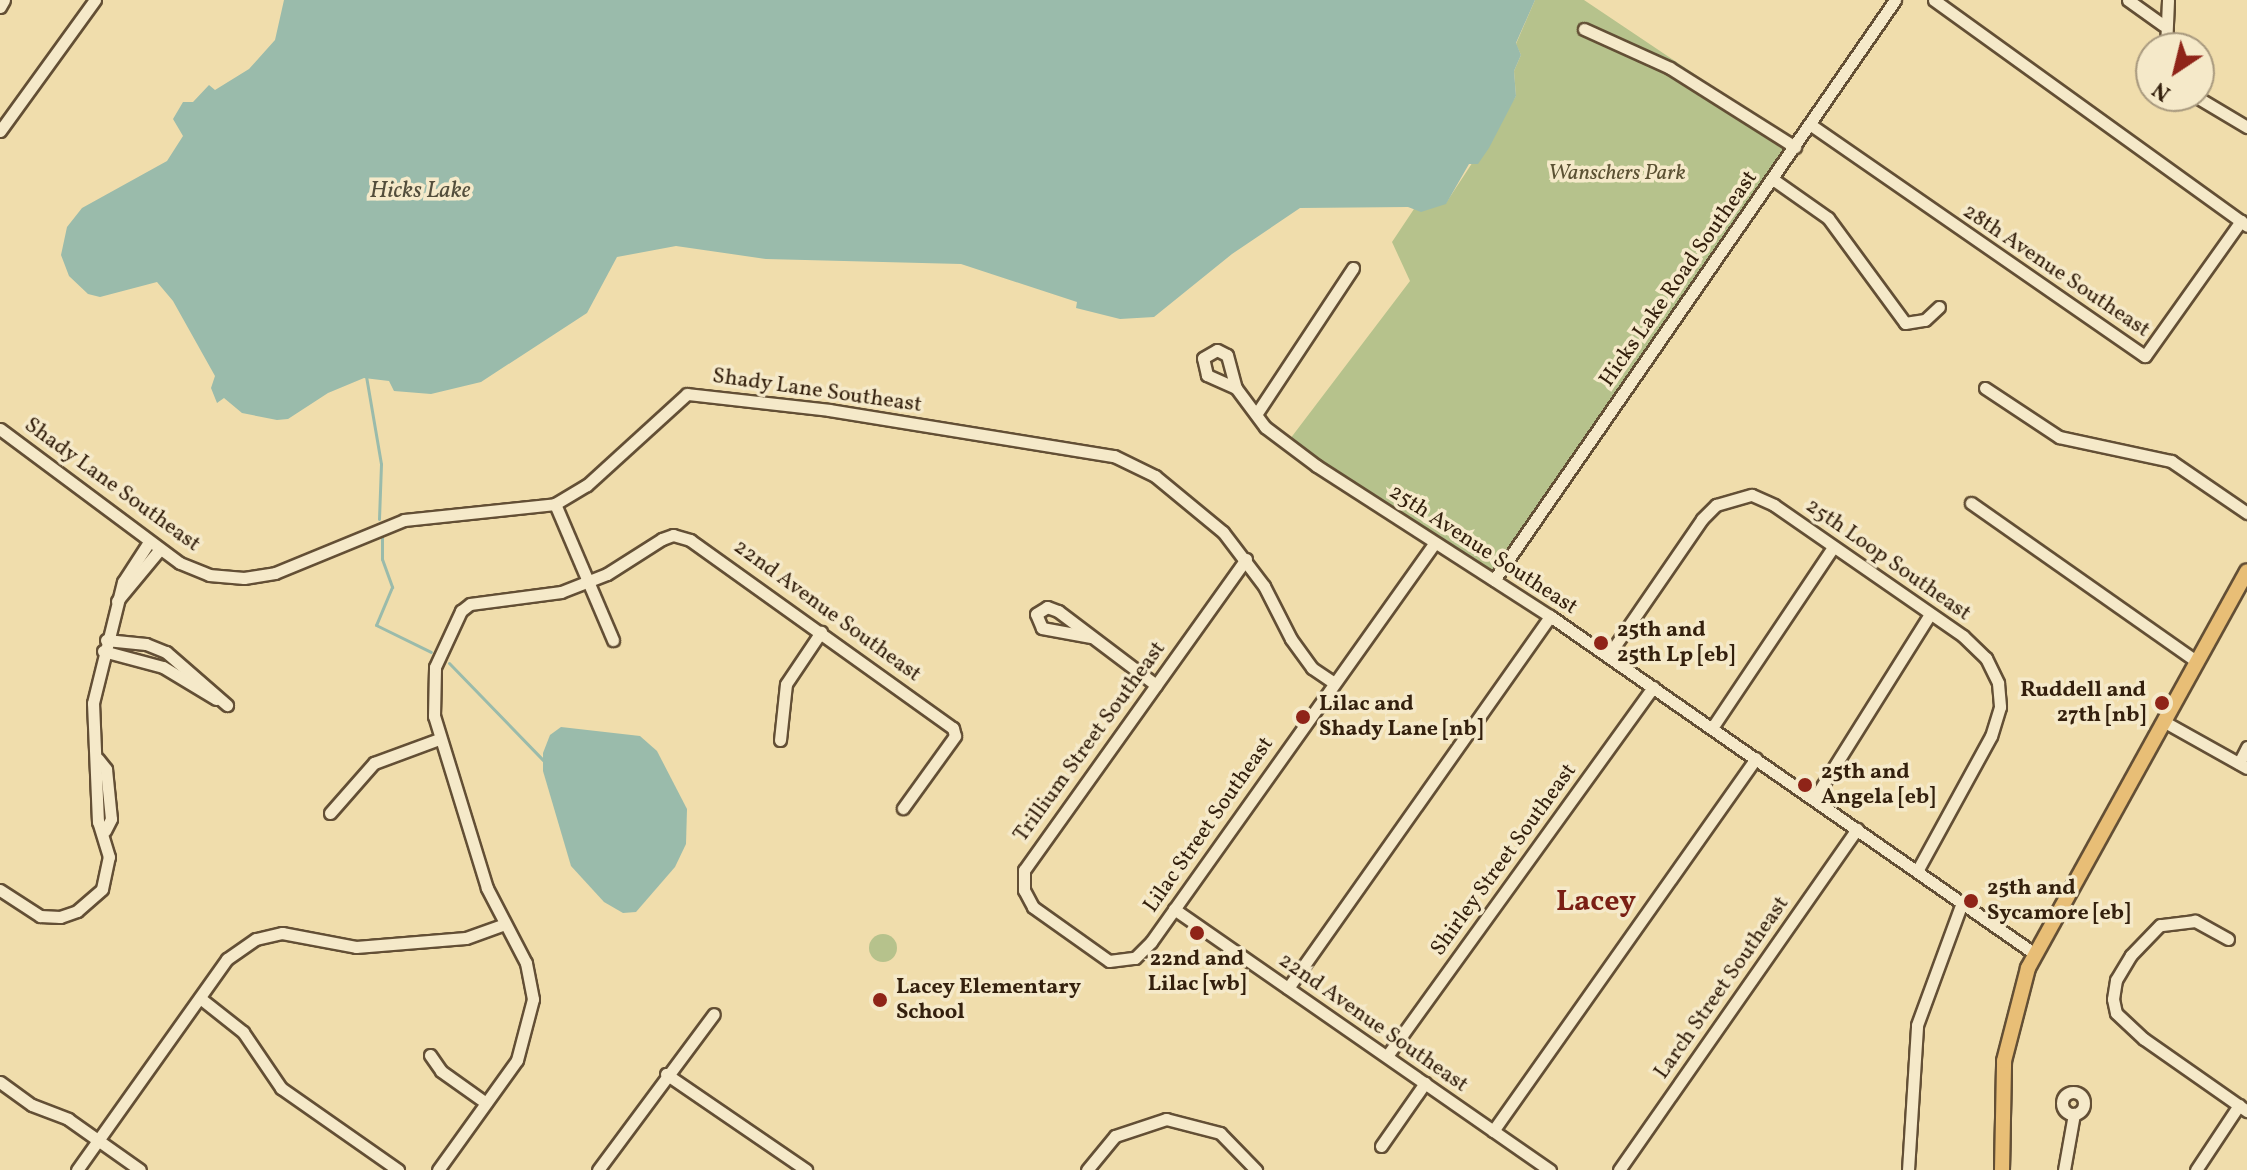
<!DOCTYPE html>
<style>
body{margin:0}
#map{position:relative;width:2247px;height:1170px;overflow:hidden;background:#f0ddac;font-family:Vollkorn,serif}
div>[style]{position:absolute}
.green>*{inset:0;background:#b6c28c}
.round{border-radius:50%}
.water>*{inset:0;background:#9abbab}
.stream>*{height:3px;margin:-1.5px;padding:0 1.5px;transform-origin:1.5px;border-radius:1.5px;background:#9abbab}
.roads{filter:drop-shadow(2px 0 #634f35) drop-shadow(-2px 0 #634f35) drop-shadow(0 2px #634f35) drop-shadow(0 -2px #634f35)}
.minor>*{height:11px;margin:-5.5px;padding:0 5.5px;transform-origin:5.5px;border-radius:5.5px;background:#f5e9c9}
.minor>.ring{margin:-5.5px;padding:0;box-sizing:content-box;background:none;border:11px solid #f5e9c9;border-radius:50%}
.major>*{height:14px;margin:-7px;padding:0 7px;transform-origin:7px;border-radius:7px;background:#e8be76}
.dots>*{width:22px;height:22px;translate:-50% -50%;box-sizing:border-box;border:4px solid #f5e9c9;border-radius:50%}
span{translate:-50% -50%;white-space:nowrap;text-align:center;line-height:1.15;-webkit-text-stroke:7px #f5e9c9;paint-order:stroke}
.park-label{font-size:22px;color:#5b5133;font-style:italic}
.street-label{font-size:22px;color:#34200d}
.poi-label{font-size:22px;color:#34200d;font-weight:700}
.left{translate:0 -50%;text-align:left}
.right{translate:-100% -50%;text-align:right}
.water-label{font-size:24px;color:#534e3c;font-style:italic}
.district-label{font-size:30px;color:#7a1f14;font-weight:700}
.north{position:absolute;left:2135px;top:32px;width:80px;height:80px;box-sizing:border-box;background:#f5e9c9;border:2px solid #a8997e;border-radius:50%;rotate:215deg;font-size:22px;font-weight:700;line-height:32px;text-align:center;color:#34200d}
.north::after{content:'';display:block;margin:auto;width:28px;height:36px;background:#8f2418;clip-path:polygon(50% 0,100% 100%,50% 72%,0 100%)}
</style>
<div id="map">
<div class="green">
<div style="clip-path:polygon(1535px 0,1584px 0,1794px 141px,1489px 576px,1290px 439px,1410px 281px,1392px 242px,1414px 209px,1446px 203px,1516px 96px,1514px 71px,1521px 55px,1516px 44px)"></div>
<div class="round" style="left:869px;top:934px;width:28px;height:28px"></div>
</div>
<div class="water">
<div style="clip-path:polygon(284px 0,1535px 0,1516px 43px,1521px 55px,1514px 71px,1516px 96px,1489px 148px,1478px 164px,1469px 164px,1446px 204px,1421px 212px,1408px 207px,1300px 208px,1232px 254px,1154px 317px,1120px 319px,1076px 308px,1077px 302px,961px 264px,766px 259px,676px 246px,617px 257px,587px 313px,481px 382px,431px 394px,394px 391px,389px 381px,364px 378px,328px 393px,288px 419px,277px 420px,242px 413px,224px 398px,217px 403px,211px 388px,215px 376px,173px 301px,157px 282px,100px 297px,88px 294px,69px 276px,61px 255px,67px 227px,82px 208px,167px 161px,183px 136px,173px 119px,183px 102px,193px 102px,209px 85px,215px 90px,249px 69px,275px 40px)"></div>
<div style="clip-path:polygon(561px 727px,640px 736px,657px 751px,687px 809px,686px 844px,675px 867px,636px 912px,623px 913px,604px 902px,571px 866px,543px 771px,543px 753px,550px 735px)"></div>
</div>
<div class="stream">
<div style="left:366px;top:376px;width:89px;rotate:80.3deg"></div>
<div style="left:381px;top:464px;width:55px;rotate:92.1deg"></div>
<div style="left:382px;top:536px;width:23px;rotate:90deg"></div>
<div style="left:382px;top:559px;width:30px;rotate:70deg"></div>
<div style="left:392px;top:587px;width:41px;rotate:112.8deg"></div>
<div style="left:376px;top:625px;width:61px;rotate:26.1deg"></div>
<div style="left:449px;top:663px;width:138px;rotate:45.9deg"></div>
</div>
<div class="roads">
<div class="minor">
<div style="left:1934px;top:0;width:386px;rotate:35.8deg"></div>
<div style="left:2128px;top:0;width:43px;rotate:35.5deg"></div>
<div style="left:0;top:7px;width:8px;rotate:-60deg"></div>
<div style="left:1584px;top:29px;width:94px;rotate:24.4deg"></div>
<div style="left:1670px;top:68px;width:148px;rotate:32.3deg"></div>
<div style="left:2166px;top:48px;width:48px;rotate:-87.6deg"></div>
<div style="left:2195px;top:96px;width:61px;rotate:30.8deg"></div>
<div style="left:1811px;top:125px;width:406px;rotate:34.7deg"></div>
<div style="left:2145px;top:356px;width:166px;rotate:-54.6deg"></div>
<div style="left:0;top:131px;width:162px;rotate:-54.1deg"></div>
<div style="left:1774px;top:180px;width:66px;rotate:35.1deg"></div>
<div style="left:1828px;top:218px;width:130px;rotate:53.7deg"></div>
<div style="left:1905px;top:323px;width:20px;rotate:-9deg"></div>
<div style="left:1925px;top:320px;width:19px;rotate:-43deg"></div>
<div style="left:1236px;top:388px;width:32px;rotate:-156deg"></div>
<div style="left:1207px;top:375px;width:17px;rotate:-103deg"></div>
<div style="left:1203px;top:358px;width:16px;rotate:-30deg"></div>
<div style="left:1217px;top:350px;width:11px;rotate:27deg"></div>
<div style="left:1227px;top:355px;width:34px;rotate:75deg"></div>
<div style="left:1236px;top:388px;width:49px;rotate:53.4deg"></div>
<div style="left:1265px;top:427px;width:65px;rotate:36.9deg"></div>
<div style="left:1317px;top:466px;width:277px;rotate:32.8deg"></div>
<div style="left:1550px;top:616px;width:591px;rotate:34.87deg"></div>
<div style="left:1985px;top:388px;width:89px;rotate:33.5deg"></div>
<div style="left:2059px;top:437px;width:115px;rotate:12.1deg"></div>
<div style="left:2171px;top:461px;width:92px;rotate:34.4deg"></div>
<div style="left:1257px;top:413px;width:174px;rotate:-56.5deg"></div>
<div style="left:0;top:429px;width:224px;rotate:36.7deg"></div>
<div style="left:180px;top:563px;width:31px;rotate:22deg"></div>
<div style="left:209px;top:575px;width:35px;rotate:5deg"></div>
<div style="left:244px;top:578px;width:31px;rotate:-9deg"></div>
<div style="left:275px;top:573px;width:139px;rotate:-22.3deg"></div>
<div style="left:404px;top:520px;width:152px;rotate:-6deg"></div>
<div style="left:555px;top:504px;width:37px;rotate:-31deg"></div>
<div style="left:587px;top:485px;width:135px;rotate:-42.3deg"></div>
<div style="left:687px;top:394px;width:143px;rotate:6.4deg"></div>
<div style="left:829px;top:410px;width:289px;rotate:9.2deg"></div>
<div style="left:1114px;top:456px;width:46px;rotate:26deg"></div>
<div style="left:1155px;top:476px;width:88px;rotate:39.5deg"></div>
<div style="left:1223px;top:532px;width:68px;rotate:52.8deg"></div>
<div style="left:1264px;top:586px;width:59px;rotate:63deg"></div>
<div style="left:1291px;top:639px;width:36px;rotate:54deg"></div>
<div style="left:1312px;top:668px;width:27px;rotate:34deg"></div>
<div style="left:1971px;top:503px;width:276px;rotate:35.1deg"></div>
<div style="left:555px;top:504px;width:148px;rotate:66.9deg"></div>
<div style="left:1246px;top:559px;width:382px;rotate:125.5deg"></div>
<div style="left:1024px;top:870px;width:20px;rotate:90deg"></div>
<div style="left:1024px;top:890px;width:19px;rotate:62deg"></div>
<div style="left:1033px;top:907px;width:93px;rotate:35.4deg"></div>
<div style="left:1109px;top:961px;width:26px;rotate:-7deg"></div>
<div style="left:1135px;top:958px;width:23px;rotate:-45deg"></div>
<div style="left:1151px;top:942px;width:488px;rotate:-54.6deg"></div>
<div style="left:1494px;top:580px;width:705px;rotate:-55.34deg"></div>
<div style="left:117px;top:601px;width:67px;rotate:-50.4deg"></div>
<div style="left:1091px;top:637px;width:50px;rotate:-169.6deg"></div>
<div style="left:1042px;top:628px;width:15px;rotate:-113deg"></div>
<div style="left:1036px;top:614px;width:13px;rotate:-32deg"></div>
<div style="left:1047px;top:607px;width:12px;rotate:20deg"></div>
<div style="left:1058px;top:611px;width:123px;rotate:37.1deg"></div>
<div style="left:106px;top:640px;width:40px;rotate:5.7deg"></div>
<div style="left:146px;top:644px;width:22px;rotate:22deg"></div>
<div style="left:166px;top:652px;width:81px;rotate:41deg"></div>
<div style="left:103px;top:651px;width:62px;rotate:14.9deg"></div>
<div style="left:163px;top:667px;width:62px;rotate:31.1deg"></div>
<div style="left:1608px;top:656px;width:166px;rotate:-55.5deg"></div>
<div style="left:1702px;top:519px;width:20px;rotate:-45deg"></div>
<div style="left:1716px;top:505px;width:37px;rotate:-16deg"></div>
<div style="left:1752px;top:495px;width:24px;rotate:24deg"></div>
<div style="left:1774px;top:505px;width:230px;rotate:34.7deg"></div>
<div style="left:1963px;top:636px;width:32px;rotate:44deg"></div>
<div style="left:1986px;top:658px;width:28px;rotate:64deg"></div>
<div style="left:1998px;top:683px;width:24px;rotate:85deg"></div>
<div style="left:2000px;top:707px;width:30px;rotate:107deg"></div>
<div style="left:1991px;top:736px;width:154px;rotate:118.7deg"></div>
<div style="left:2163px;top:721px;width:96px;rotate:29.2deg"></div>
<div style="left:1712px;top:728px;width:218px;rotate:-56.2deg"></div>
<div style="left:780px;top:740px;width:56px;rotate:-83.9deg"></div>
<div style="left:786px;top:684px;width:63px;rotate:-56.1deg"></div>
<div style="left:98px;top:759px;width:13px;rotate:51deg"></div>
<div style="left:106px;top:769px;width:50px;rotate:84.3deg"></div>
<div style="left:111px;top:819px;width:13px;rotate:117deg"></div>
<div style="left:2239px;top:763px;width:18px;rotate:-63deg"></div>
<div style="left:1814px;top:799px;width:218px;rotate:-57.9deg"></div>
<div style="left:330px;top:813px;width:67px;rotate:-48.7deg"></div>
<div style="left:374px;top:763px;width:69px;rotate:-20.3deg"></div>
<div style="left:0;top:890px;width:48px;rotate:33deg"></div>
<div style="left:40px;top:916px;width:20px;rotate:3deg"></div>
<div style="left:60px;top:917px;width:18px;rotate:-19deg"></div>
<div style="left:77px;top:911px;width:33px;rotate:-41deg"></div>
<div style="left:102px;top:889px;width:33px;rotate:-78deg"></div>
<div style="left:109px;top:857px;width:37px;rotate:-107deg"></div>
<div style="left:98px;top:822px;width:119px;rotate:-92.4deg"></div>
<div style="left:93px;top:703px;width:125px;rotate:-76.1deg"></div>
<div style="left:123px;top:582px;width:48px;rotate:-57deg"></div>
<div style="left:1174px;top:909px;width:458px;rotate:34.8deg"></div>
<div style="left:2228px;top:939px;width:38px;rotate:-151deg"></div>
<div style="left:2195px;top:921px;width:35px;rotate:173deg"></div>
<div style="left:2160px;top:925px;width:42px;rotate:134deg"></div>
<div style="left:2131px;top:955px;width:29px;rotate:121deg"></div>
<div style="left:2116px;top:980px;width:19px;rotate:99deg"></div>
<div style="left:2113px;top:999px;width:14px;rotate:78deg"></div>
<div style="left:2116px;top:1013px;width:38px;rotate:43deg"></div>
<div style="left:2144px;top:1039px;width:126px;rotate:35deg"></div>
<div style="left:1288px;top:988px;width:455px;rotate:-54.8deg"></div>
<div style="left:200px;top:998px;width:55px;rotate:38.3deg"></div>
<div style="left:243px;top:1032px;width:68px;rotate:55.8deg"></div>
<div style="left:281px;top:1088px;width:143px;rotate:35deg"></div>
<div style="left:430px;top:1055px;width:19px;rotate:55deg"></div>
<div style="left:441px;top:1071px;width:55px;rotate:35.4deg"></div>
<div style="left:1387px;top:1056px;width:455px;rotate:-54.2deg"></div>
<div style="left:666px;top:1074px;width:170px;rotate:34.4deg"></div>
<div style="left:0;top:1082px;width:39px;rotate:36deg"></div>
<div style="left:32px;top:1105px;width:39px;rotate:21deg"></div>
<div style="left:68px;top:1119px;width:88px;rotate:35.3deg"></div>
<div class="ring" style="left:2062px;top:1092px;width:11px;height:11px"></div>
<div style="left:1493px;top:1131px;width:456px;rotate:-54.8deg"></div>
<div style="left:1381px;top:1146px;width:77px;rotate:-55.1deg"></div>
<div style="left:77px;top:1170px;width:259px;rotate:-54.6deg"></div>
<div style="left:227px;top:959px;width:35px;rotate:-35deg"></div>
<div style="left:256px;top:939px;width:27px;rotate:-13deg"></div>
<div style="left:282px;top:933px;width:75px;rotate:10.7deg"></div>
<div style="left:356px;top:947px;width:110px;rotate:-4.7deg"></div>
<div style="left:466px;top:938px;width:41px;rotate:-19.7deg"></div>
<div style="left:438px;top:1170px;width:135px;rotate:-54.3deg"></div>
<div style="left:517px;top:1060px;width:63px;rotate:-75.3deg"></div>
<div style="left:533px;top:999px;width:37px;rotate:-101deg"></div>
<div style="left:526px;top:963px;width:85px;rotate:-117.5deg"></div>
<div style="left:487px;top:888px;width:180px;rotate:-107.1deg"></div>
<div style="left:434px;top:716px;width:49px;rotate:-88.8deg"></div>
<div style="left:435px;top:667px;width:62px;rotate:-65.1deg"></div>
<div style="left:461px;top:611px;width:11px;rotate:-38deg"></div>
<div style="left:470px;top:604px;width:92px;rotate:-7.5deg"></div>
<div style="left:561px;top:592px;width:49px;rotate:-21.4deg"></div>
<div style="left:607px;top:574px;width:65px;rotate:-32.5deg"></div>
<div style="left:662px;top:539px;width:12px;rotate:-20deg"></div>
<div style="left:673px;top:535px;width:18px;rotate:16deg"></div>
<div style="left:690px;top:540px;width:323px;rotate:35.6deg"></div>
<div style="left:953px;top:728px;width:8px;rotate:76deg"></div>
<div style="left:955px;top:736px;width:89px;rotate:125.8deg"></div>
<div style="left:598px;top:1170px;width:194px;rotate:-53.4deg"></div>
<div style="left:1087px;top:1170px;width:44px;rotate:-50.5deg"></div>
<div style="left:1115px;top:1136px;width:54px;rotate:-18.4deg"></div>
<div style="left:1166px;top:1119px;width:56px;rotate:14.5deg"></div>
<div style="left:1220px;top:1133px;width:52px;rotate:45.8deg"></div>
<div style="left:1619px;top:1170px;width:416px;rotate:-55.1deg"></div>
<div style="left:1908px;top:1170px;width:145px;rotate:-86.4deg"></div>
<div style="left:1917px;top:1025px;width:130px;rotate:-69.8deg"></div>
<div style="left:2064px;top:1170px;width:57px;rotate:-79.9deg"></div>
<div style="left:2196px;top:1170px;width:78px;rotate:-56.5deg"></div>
</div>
<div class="major">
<div style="left:2002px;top:1170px;width:109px;rotate:-88.9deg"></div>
<div style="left:2004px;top:1061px;width:96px;rotate:-75.5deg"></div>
<div style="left:2028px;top:968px;width:453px;rotate:-61.1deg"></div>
</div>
</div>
<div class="dots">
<div style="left:1601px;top:643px;background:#8f2418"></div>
<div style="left:2162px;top:703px;background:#8f2418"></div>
<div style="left:1303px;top:717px;background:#8f2418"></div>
<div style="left:1805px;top:785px;background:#8f2418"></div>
<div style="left:1971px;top:901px;background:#8f2418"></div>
<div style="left:1197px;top:933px;background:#8f2418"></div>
<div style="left:880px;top:1000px;background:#8f2418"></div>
</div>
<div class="park-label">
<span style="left:1617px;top:174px">Wanschers Park</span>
</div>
<div class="street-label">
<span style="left:2056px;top:271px;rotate:34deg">28th Avenue Southeast</span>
<span style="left:1679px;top:279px;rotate:-55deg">Hicks Lake Road Southeast</span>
<span style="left:817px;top:391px;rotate:8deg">Shady Lane Southeast</span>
<span style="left:112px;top:485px;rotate:36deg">Shady Lane Southeast</span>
<span style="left:1483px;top:550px;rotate:33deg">25th Avenue Southeast</span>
<span style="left:1888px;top:560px;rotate:35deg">25th Loop Southeast</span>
<span style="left:827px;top:611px;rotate:36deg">22nd Avenue Southeast</span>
<span style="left:1090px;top:742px;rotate:-54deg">Trillium Street Southeast</span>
<span style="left:1209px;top:825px;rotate:-55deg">Lilac Street Southeast</span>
<span style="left:1504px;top:860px;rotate:-54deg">Shirley Street Southeast</span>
<span style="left:1722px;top:988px;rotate:-55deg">Larch Street Southeast</span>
<span style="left:1373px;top:1023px;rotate:35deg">22nd Avenue Southeast</span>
</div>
<div class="poi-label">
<span class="left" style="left:1617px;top:643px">25th and<br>25th Lp [eb]</span>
<span class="right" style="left:2146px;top:703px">Ruddell and<br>27th [nb]</span>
<span class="left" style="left:1319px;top:717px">Lilac and<br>Shady Lane [nb]</span>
<span class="left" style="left:1821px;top:785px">25th and<br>Angela [eb]</span>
<span class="left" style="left:1987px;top:901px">25th and<br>Sycamore [eb]</span>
<span style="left:1197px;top:972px">22nd and<br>Lilac [wb]</span>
<span class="left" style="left:896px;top:1000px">Lacey Elementary<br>School</span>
</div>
<div class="water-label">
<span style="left:420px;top:192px">Hicks Lake</span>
</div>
<div class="district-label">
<span style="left:1596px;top:902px">Lacey</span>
</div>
<div class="north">N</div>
</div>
